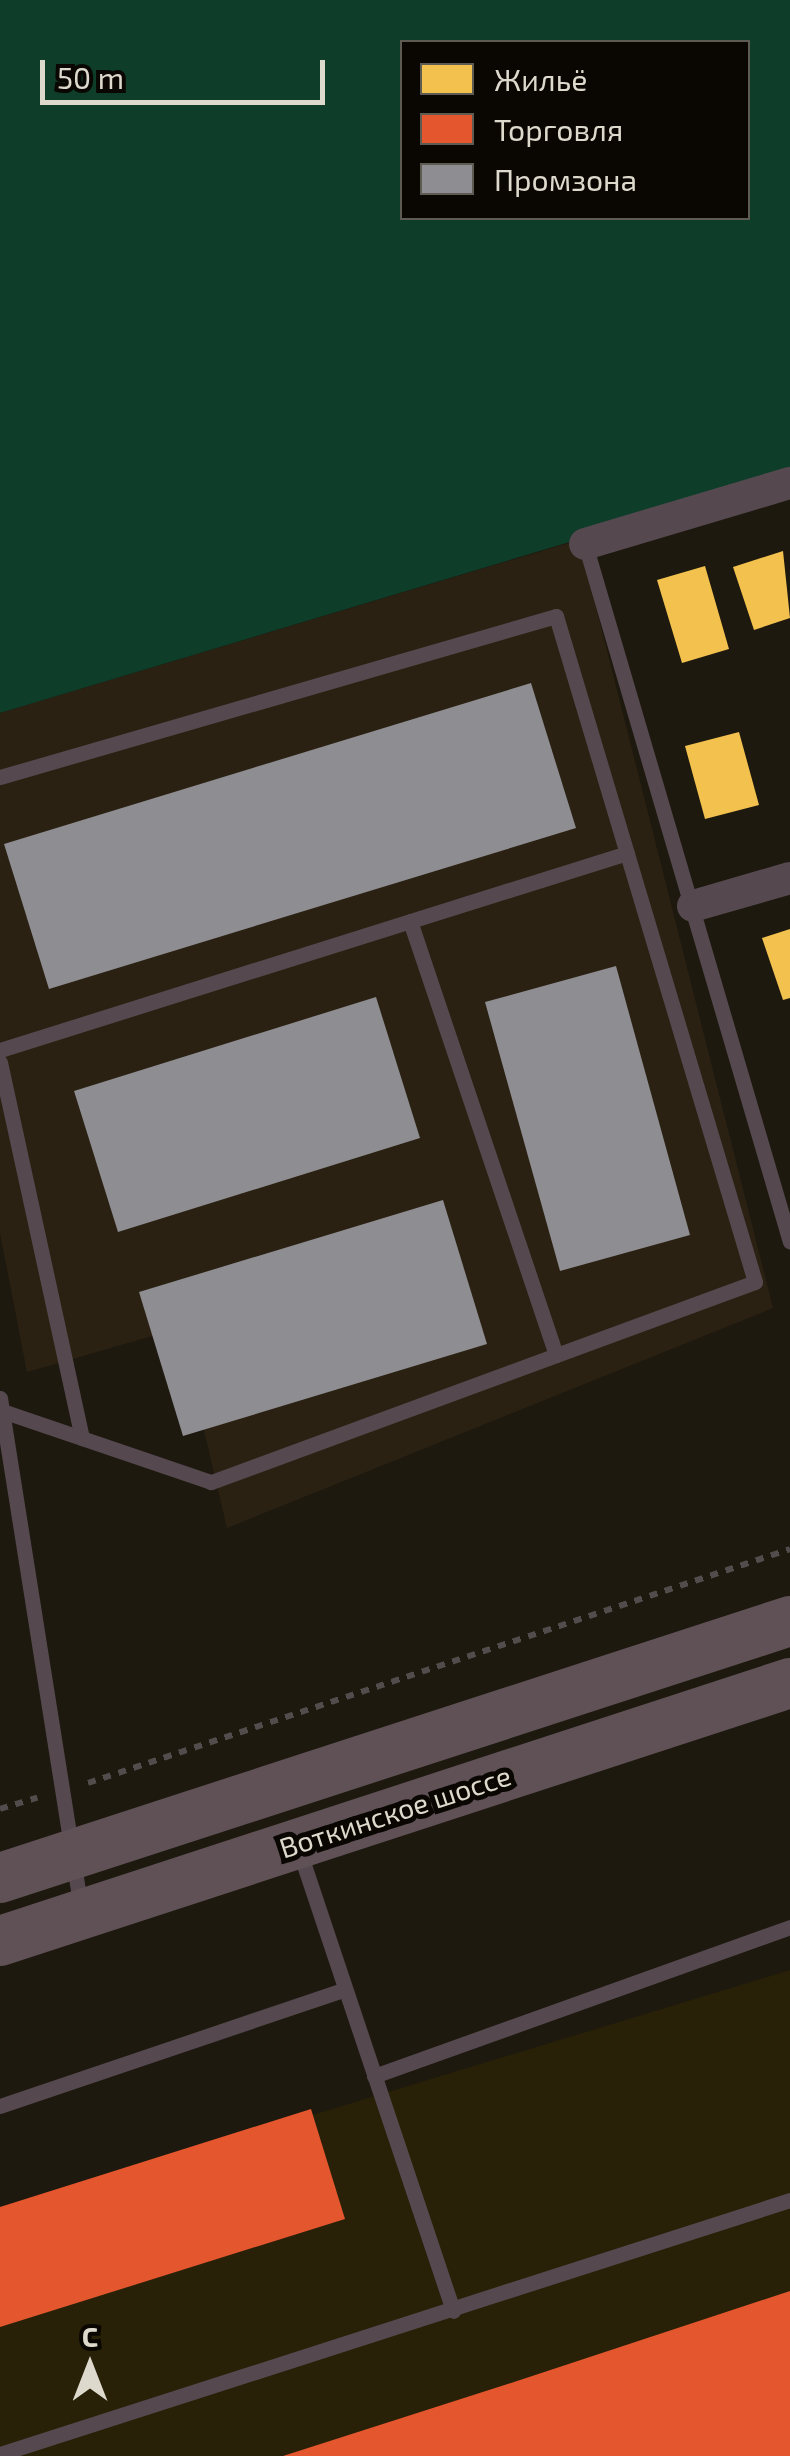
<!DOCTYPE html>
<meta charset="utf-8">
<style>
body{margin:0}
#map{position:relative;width:790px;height:2456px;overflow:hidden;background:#1d190f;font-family:"Exo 2",sans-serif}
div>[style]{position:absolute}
.built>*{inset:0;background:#282007}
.industrial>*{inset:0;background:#2b2112}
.green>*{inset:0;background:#0e3d29}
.homes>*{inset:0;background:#f2c14e}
.shops>*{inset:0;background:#e4572e}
.industry>*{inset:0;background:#8d8d92}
.path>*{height:6px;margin-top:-3px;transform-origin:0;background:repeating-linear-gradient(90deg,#534c4c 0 8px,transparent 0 16px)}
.lane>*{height:15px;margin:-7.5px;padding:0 7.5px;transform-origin:7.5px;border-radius:7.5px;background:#55494f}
.street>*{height:32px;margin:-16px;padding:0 16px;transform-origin:16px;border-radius:16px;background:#55494f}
.primary>*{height:50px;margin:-25px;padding:0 25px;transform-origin:25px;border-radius:25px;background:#5f5156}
span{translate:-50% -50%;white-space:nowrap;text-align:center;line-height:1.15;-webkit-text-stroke:10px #0a0702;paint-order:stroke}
.street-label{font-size:28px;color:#ddd9cd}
.legend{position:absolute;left:400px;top:40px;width:350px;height:180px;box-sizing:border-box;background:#0a0702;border:2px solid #5e5b53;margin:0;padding:12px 18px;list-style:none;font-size:30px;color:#ddd9cd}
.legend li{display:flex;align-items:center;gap:20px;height:50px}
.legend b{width:50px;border:2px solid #5e5b53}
.north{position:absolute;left:40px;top:2316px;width:100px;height:100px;-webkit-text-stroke:8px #0a0702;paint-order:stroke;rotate:0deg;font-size:28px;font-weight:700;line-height:40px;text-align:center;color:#ddd9cd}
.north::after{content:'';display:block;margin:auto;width:35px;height:45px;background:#ddd9cd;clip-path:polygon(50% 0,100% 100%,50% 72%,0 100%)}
.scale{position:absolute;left:40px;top:60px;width:285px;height:45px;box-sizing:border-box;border:5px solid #ddd9cd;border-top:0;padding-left:12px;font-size:30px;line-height:35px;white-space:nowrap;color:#ddd9cd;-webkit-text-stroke:8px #0a0702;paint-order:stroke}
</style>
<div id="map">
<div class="built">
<div style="clip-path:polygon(790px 1970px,790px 2456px,0 2456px,0 2210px)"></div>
</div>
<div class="industrial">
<div style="clip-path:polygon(579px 540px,773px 1308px,227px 1528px,180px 1328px,27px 1372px,0 1233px,0 713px)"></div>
</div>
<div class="green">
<div style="clip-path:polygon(evenodd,0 0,790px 0,790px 476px,0 713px,0 0,402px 42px,748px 42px,748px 218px,402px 218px,402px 42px)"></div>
</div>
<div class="homes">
<div style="clip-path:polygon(783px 551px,790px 618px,754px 630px,733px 567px)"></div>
<div style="clip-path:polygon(705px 566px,729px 649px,682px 663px,657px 580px)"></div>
<div style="clip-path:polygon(739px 732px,759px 805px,705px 819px,685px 746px)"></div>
<div style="clip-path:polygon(790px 929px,790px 998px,783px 1000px,762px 938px)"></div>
</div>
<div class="shops">
<div style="clip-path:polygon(311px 2109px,345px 2219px,0 2327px,0 2207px)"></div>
<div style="clip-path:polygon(790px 2291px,790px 2456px,283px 2456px,511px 2383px)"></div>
</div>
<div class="industry">
<div style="clip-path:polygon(531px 683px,576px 828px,49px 989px,4px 844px)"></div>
<div style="clip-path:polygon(616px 966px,690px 1235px,560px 1271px,485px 1002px)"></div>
<div style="clip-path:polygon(376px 997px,420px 1138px,118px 1232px,74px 1091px)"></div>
<div style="clip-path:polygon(443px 1200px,487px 1344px,183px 1436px,139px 1292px)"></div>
</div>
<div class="path">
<div style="left:88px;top:1783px;width:740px;rotate:-18.43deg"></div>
<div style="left:0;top:1809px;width:39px;rotate:-17deg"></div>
</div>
<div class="lane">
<div style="left:585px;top:544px;width:727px;rotate:73.63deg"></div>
<div style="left:0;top:777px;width:579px;rotate:-16.15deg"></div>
<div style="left:556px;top:616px;width:695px;rotate:73.36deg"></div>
<div style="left:755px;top:1282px;width:580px;rotate:159.81deg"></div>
<div style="left:211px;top:1482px;width:221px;rotate:-161.2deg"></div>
<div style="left:410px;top:921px;width:458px;rotate:71.4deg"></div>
<div style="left:0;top:1050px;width:657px;rotate:-17.44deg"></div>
<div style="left:0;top:1062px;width:385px;rotate:77.7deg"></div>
<div style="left:0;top:1398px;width:517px;rotate:80.99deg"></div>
<div style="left:299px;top:1850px;width:486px;rotate:71.5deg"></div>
<div style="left:374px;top:2076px;width:442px;rotate:-19.7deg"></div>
<div style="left:0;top:2106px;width:364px;rotate:-18.7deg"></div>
<div style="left:0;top:2454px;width:830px;rotate:-17.82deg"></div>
</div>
<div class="street">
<div style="left:585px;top:544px;width:214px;rotate:-16.6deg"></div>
<div style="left:693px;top:906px;width:101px;rotate:-16.1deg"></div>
</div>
<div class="primary">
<div style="left:0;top:1878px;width:831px;rotate:-18.02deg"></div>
<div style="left:0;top:1941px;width:831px;rotate:-18.09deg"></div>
</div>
<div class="street-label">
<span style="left:395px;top:1811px;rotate:-18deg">Воткинское шоссе</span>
</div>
<ul class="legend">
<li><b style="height:28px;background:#f2c14e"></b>Жильё</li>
<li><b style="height:28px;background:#e4572e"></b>Торговля</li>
<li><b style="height:28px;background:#8d8d92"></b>Промзона</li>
</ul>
<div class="north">С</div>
<div class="scale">50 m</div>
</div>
